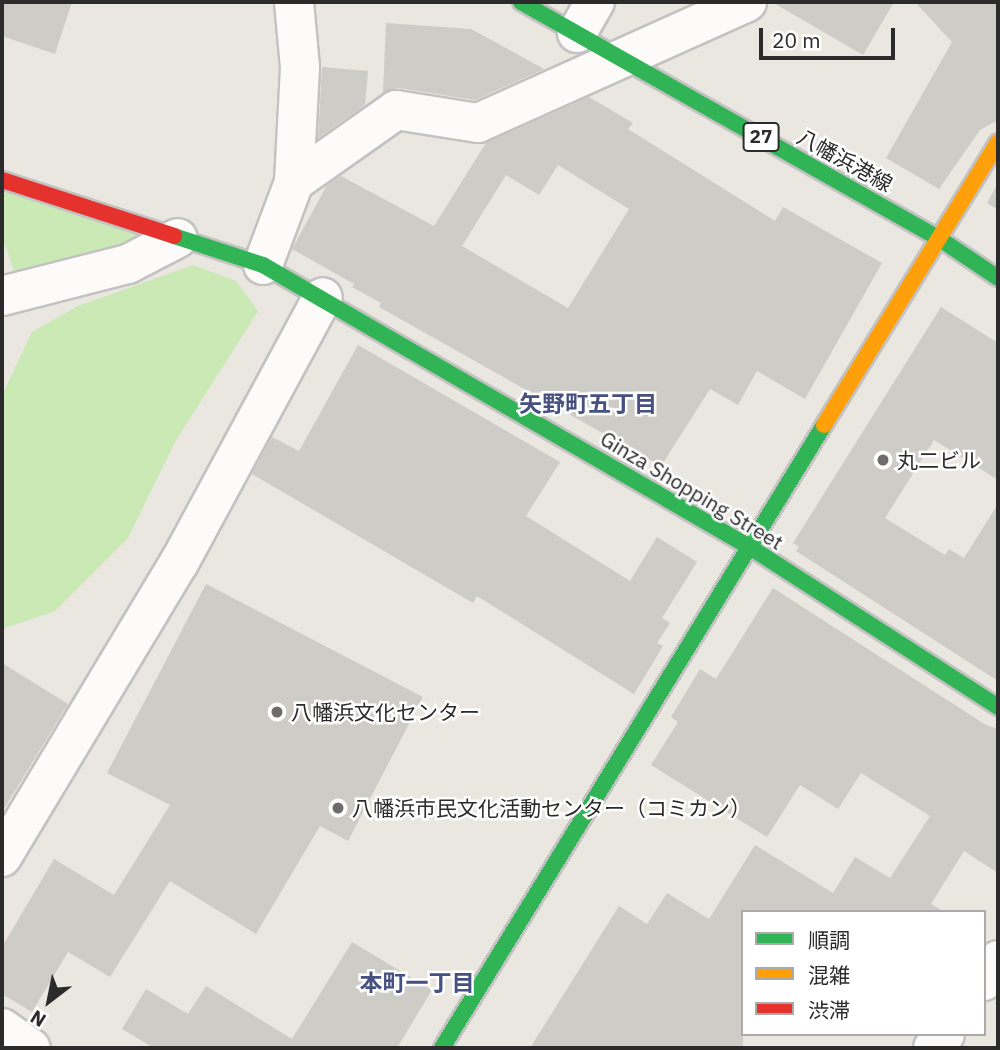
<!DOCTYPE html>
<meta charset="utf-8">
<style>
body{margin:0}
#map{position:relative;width:1000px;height:1050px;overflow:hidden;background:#eae6e0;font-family:"IBM Plex Sans","Noto Sans JP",sans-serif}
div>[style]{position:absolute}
.green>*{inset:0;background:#cae9b5}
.building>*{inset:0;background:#ceccc7}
.roads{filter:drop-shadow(2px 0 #c3c2c2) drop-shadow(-2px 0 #c3c2c2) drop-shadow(0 2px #c3c2c2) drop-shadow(0 -2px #c3c2c2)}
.street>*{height:38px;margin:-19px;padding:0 19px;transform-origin:19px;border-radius:19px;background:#fcfbfa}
.fast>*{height:16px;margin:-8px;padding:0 8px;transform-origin:8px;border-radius:8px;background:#30b455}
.slow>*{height:16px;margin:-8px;padding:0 8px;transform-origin:8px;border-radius:8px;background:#ff9f0a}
.jam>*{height:16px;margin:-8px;padding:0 8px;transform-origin:8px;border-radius:8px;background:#e5322d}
.dots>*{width:19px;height:19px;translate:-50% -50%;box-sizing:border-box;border:4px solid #fff;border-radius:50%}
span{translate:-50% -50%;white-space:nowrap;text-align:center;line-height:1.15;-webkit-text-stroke:5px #fff;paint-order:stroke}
.shield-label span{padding:2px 5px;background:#fff;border:2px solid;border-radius:5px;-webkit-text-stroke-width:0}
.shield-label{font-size:19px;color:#2b2b2b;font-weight:700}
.street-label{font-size:21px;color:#2b2b2b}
.poi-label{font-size:21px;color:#2b2b2b}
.left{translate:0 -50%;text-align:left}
.neighbourhood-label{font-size:23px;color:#465081;font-weight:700}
.frame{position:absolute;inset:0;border:4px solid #2b2b2b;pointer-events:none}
.legend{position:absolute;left:741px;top:910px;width:245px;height:126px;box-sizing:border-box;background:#fff;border:2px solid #aaa;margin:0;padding:9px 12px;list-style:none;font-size:21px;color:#2b2b2b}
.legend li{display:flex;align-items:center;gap:14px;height:35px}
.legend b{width:35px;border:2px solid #aaa}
.north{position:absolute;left:14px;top:966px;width:70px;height:70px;-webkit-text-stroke:5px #fff;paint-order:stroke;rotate:212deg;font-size:19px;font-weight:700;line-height:28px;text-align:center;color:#2b2b2b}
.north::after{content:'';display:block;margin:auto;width:24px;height:32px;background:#2b2b2b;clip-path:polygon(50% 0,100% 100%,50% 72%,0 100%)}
.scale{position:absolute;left:759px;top:28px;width:136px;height:32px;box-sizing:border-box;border:4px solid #2b2b2b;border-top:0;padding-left:9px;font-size:21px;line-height:24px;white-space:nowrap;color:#2b2b2b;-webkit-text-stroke:5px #fff;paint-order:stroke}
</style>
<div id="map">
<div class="green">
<div style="clip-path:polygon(2px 183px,155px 232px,16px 278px,2px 235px)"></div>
<div style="clip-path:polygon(193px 265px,236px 281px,258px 311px,175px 442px,128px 538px,55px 611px,2px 629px,2px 395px,32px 332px,78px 306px)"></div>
</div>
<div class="building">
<div style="clip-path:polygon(2px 2px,72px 2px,55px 54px,2px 36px)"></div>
<div style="clip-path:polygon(772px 2px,894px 2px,863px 55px)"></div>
<div style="clip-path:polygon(915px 2px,998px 2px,998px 120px,980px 130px,939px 189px,886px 158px,952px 42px)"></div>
<div style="clip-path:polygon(386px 23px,471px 29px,544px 69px,475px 100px,399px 88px,383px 92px)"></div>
<div style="clip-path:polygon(322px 67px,368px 71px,365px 105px,318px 138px)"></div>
<div style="clip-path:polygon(evenodd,589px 97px,633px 123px,628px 129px,775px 221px,783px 207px,882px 263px,805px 399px,757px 371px,738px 405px,710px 389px,661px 466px,379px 307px,381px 303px,352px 287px,354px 284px,292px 249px,327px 185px,341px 176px,434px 226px,486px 143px,589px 97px,558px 165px,629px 209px,568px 308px,462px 246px,506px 175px,539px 195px,558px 165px)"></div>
<div style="clip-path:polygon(998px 183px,998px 210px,987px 203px)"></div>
<div style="clip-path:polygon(941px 307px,998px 343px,998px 480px,934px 440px,885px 518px,945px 555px,949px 549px,964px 558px,998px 504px,998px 681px,796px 551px,799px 547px,793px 543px)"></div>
<div style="clip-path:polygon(358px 345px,560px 462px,526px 516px,630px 581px,657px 537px,697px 562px,662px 618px,670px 623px,657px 643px,663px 646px,634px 694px,477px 596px,473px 603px,252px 474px,272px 437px,299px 451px)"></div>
<div style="clip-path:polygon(206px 584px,423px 697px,348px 841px,320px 826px,256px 934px,170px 881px,110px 977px,68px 952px,32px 1012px,2px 994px,2px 947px,54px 859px,114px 895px,170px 805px,107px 773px)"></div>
<div style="clip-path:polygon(773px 588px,986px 725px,998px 729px,998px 873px,964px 851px,931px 904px,944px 912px,743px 912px,743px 1048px,530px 1048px,619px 906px,647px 924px,667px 893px,709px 919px,755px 845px,833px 893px,855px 857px,890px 878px,930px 816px,861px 773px,838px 809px,800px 785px,767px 837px,651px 765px,678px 722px,671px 717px,700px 669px,716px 679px)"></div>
<div style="clip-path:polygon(2px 663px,68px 704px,2px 812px)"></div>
<div style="clip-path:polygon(352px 942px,432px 990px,397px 1048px,154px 1048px,122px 1029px,146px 989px,188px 1014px,206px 986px,292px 1039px)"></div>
</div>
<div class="roads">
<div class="street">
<div style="left:577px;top:33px;width:36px;rotate:-60deg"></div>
<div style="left:294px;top:182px;width:125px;rotate:-35.2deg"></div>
<div style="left:396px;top:110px;width:83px;rotate:9deg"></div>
<div style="left:478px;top:123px;width:295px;rotate:-24.2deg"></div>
<div style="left:263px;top:265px;width:89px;rotate:-69.5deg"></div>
<div style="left:294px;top:182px;width:115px;rotate:-87deg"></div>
<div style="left:300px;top:67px;width:65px;rotate:-95.3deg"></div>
<div style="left:2px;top:296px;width:130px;rotate:-14.3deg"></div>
<div style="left:128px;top:264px;width:56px;rotate:-27.5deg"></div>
<div style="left:2px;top:857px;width:343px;rotate:-59deg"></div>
<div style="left:179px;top:563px;width:302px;rotate:-61.6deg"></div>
<div style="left:984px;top:981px;width:25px;rotate:-56deg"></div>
<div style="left:2px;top:1028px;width:35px;rotate:35deg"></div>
<div style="left:933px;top:1048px;width:18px;rotate:-49deg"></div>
</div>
<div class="fast">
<div style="left:521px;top:2px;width:478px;rotate:29.5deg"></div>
<div style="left:937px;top:237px;width:73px;rotate:33.9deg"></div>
<div style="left:174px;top:236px;width:94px;rotate:18deg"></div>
<div style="left:263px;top:265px;width:566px;rotate:30.1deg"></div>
<div style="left:753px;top:549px;width:292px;rotate:32.8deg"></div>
<div style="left:442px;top:1048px;width:731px;rotate:-58.48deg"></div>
</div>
<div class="slow">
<div style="left:824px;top:425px;width:332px;rotate:-58.4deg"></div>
</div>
<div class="jam">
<div style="left:2px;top:180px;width:181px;rotate:18deg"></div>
</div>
</div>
<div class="dots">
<div style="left:883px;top:460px;background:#6e6c6a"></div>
<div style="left:277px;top:712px;background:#6e6c6a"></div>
<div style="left:338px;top:808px;background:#6e6c6a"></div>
</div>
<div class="shield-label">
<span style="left:761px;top:137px">27</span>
</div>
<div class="street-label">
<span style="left:845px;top:160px;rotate:29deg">八幡浜港線</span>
<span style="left:692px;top:490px;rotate:31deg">Ginza Shopping Street</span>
</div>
<div class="poi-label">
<span class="left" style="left:897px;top:460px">丸二ビル</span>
<span class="left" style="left:291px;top:712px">八幡浜文化センター</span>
<span class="left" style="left:352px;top:808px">八幡浜市民文化活動センター（コミカン）</span>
</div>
<div class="neighbourhood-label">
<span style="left:588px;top:403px">矢野町五丁目</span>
<span style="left:417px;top:982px">本町一丁目</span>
</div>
<div class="frame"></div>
<ul class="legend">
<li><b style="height:9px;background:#30b455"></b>順調</li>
<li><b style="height:9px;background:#ff9f0a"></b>混雑</li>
<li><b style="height:9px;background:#e5322d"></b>渋滞</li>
</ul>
<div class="north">N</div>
<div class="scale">20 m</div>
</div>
